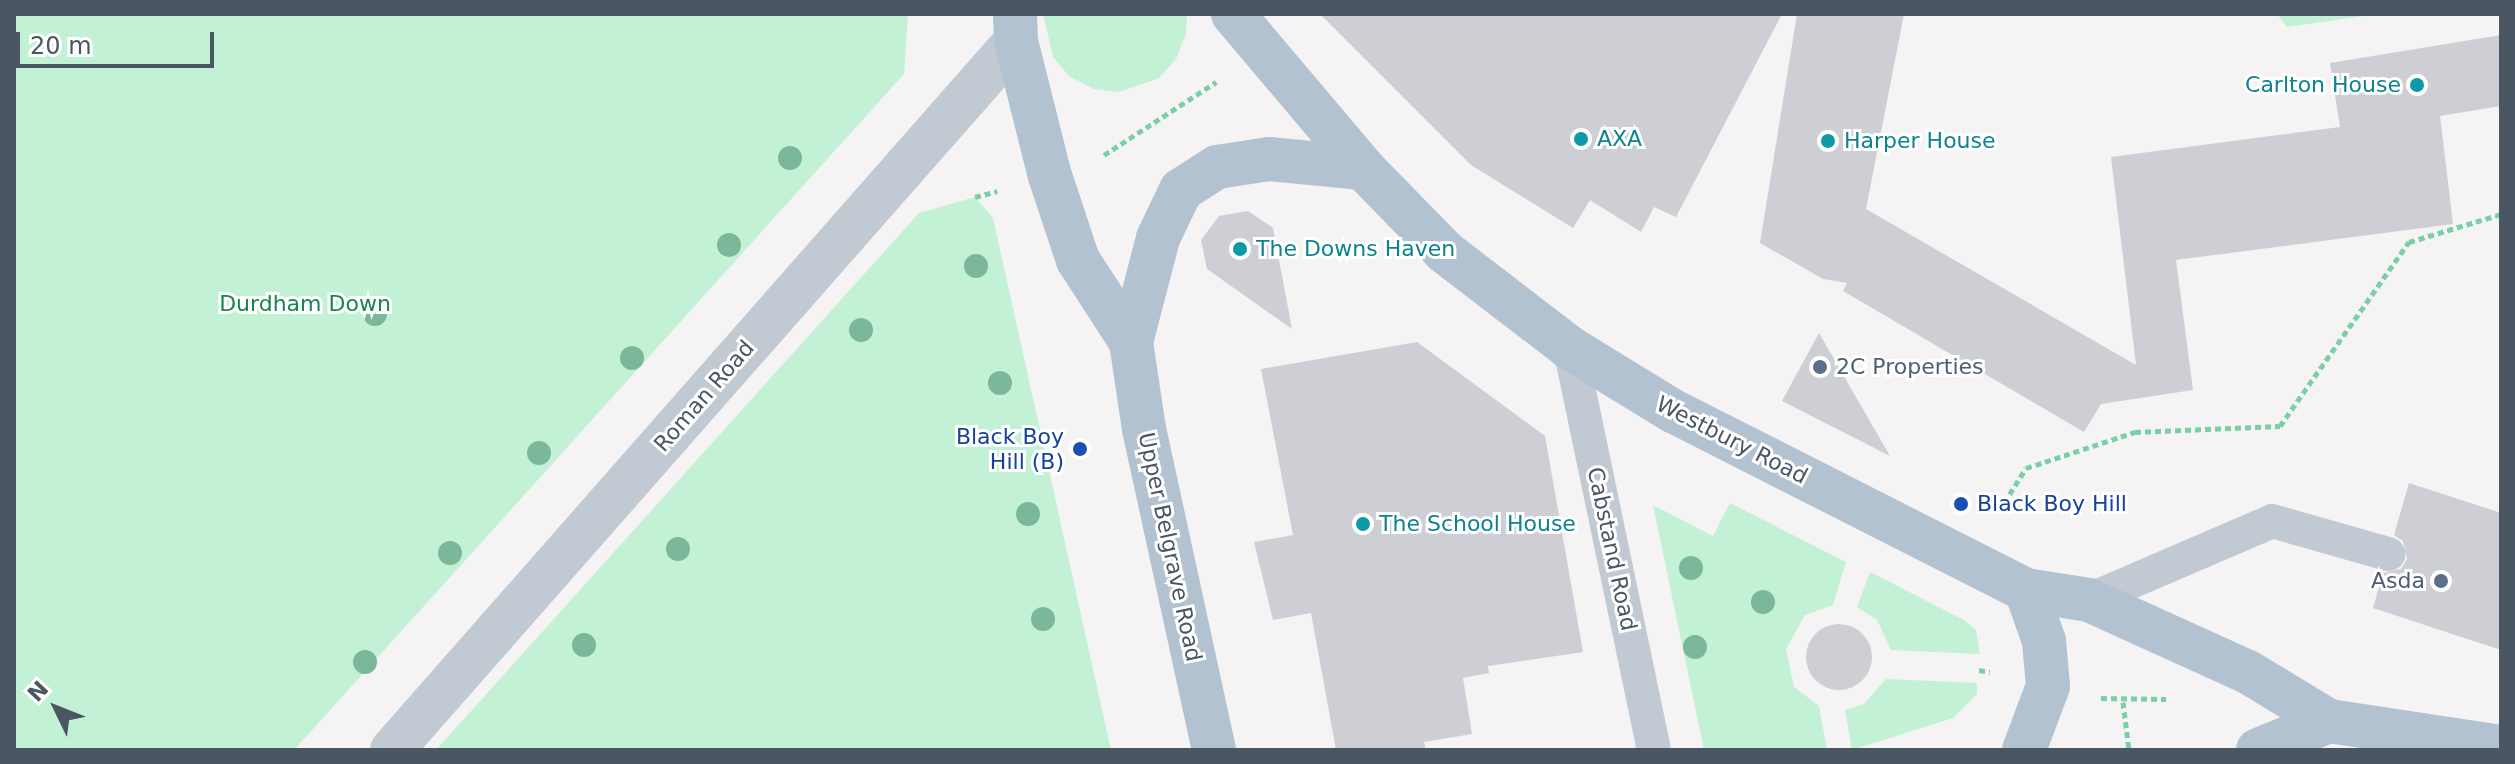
<!DOCTYPE html>
<style>
body{margin:0}
#map{position:relative;width:2515px;height:764px;overflow:hidden;background:#f5f3f3;font-family:"DejaVu Sans",sans-serif}
div>[style]{position:absolute}
.green>*{inset:0;background:#c3f1d5}
.building>*{inset:0;background:#cdcfd5}
.round{border-radius:50%}
.path>*{height:5px;margin-top:-2.5px;transform-origin:0;background:repeating-linear-gradient(90deg,#7ad0a6 0 6px,transparent 0 10px)}
.service>*{height:34px;margin:-17px;padding:0 17px;transform-origin:17px;border-radius:17px;background:#c1cad2}
.minor>*{height:44px;margin:-22px;padding:0 22px;transform-origin:22px;border-radius:22px;background:#c1cad2}
.primary>*{height:44px;margin:-22px;padding:0 22px;transform-origin:22px;border-radius:22px;background:#b3c2d1}
.trees>*{width:24px;height:24px;margin:-12px;border-radius:50%;background:#7bb799}
.dots>*{width:22px;height:22px;translate:-50% -50%;box-sizing:border-box;border:4px solid #fff;border-radius:50%}
span{translate:-50% -50%;white-space:nowrap;text-align:center;line-height:1.15;-webkit-text-stroke:6px #fff;paint-order:stroke}
.culture-label{font-size:22px;color:#0d838f}
.right{translate:-100% -50%;text-align:right}
.left{translate:0 -50%;text-align:left}
.park-label{font-size:22px;color:#17864f}
.service-label{font-size:22px;color:#4e5e75}
.street-label{font-size:22px;color:#4a5661}
.transit-label{font-size:22px;color:#164399}
.frame{position:absolute;inset:0;border:16px solid #4a5661;pointer-events:none}
.north{position:absolute;left:16px;top:668px;width:80px;height:80px;-webkit-text-stroke:6px #fff;paint-order:stroke;rotate:313deg;font-size:22px;font-weight:700;line-height:32px;text-align:center;color:#4a5661}
.north::after{content:'';display:block;margin:auto;width:28px;height:36px;background:#4a5661;clip-path:polygon(50% 0,100% 100%,50% 72%,0 100%)}
.scale{position:absolute;left:16px;top:32px;width:198px;height:36px;box-sizing:border-box;border:4px solid #4a5661;border-top:0;padding-left:10px;font-size:24px;line-height:28px;white-space:nowrap;color:#4a5661;-webkit-text-stroke:6px #fff;paint-order:stroke}
</style>
<div id="map">
<div class="green">
<div style="clip-path:polygon(14px 14px,908px 14px,904px 74px,294px 750px,14px 750px)"></div>
<div style="clip-path:polygon(1043px 14px,1187px 14px,1186px 34px,1176px 59px,1159px 78px,1119px 92px,1094px 89px,1069px 76px,1053px 57px)"></div>
<div style="clip-path:polygon(2277px 14px,2378px 14px,2287px 27px)"></div>
<div style="clip-path:polygon(975px 197px,993px 218px,1111px 750px,436px 750px,919px 213px)"></div>
<div style="clip-path:polygon(1730px 503px,1846px 562px,1833px 605px,1805px 615px,1786px 649px,1794px 687px,1819px 706px,1827px 750px,1704px 750px,1653px 505px,1713px 536px)"></div>
<div style="clip-path:polygon(1870px 572px,1964px 620px,1976px 630px,1980px 654px,1891px 650px,1877px 620px,1857px 607px)"></div>
<div style="clip-path:polygon(1886px 679px,1977px 683px,1977px 694px,1953px 718px,1852px 750px,1845px 710px,1864px 704px)"></div>
</div>
<div class="building">
<div style="clip-path:polygon(1320px 14px,1782px 14px,1676px 217px,1654px 207px,1641px 232px,1590px 200px,1573px 228px,1471px 165px)"></div>
<div style="clip-path:polygon(1797px 14px,1904px 14px,1866px 209px,2136px 365px,2111px 157px,2340px 127px,2330px 63px,2501px 35px,2501px 106px,2440px 116px,2453px 224px,2176px 260px,2193px 390px,2101px 404px,2084px 432px,1843px 291px,1847px 283px,1823px 279px,1760px 243px)"></div>
<div style="clip-path:polygon(1248px 211px,1273px 228px,1292px 329px,1207px 269px,1201px 240px,1219px 216px)"></div>
<div style="clip-path:polygon(1819px 333px,1890px 456px,1782px 401px)"></div>
<div style="clip-path:polygon(1417px 342px,1545px 436px,1583px 652px,1488px 666px,1489px 673px,1463px 678px,1472px 734px,1424px 742px,1426px 750px,1336px 750px,1311px 613px,1273px 620px,1254px 542px,1293px 535px,1261px 369px)"></div>
<div style="clip-path:polygon(2409px 483px,2501px 513px,2501px 650px,2373px 608px,2383px 573px,2401px 569px,2407px 559px,2403px 541px,2394px 535px)"></div>
<div class="round" style="left:1806px;top:624px;width:66px;height:66px"></div>
</div>
<div class="path">
<div style="left:1104px;top:155px;width:134px;rotate:-33.1deg"></div>
<div style="left:975px;top:197px;width:23px;rotate:-15deg"></div>
<div style="left:1999px;top:511px;width:51px;rotate:-57.9deg"></div>
<div style="left:2026px;top:468px;width:115px;rotate:-18.3deg"></div>
<div style="left:2135px;top:432px;width:145px;rotate:-2.4deg"></div>
<div style="left:2280px;top:426px;width:225px;rotate:-55deg"></div>
<div style="left:2409px;top:242px;width:96px;rotate:-16.9deg"></div>
<div style="left:1979px;top:670px;width:11px;rotate:10deg"></div>
<div style="left:2101px;top:698px;width:65px;rotate:0.9deg"></div>
<div style="left:2123px;top:702px;width:48px;rotate:82.9deg"></div>
</div>
<div class="service">
<div style="left:1570px;top:348px;width:411px;rotate:78.2deg"></div>
<div style="left:2089px;top:600px;width:199px;rotate:-23.3deg"></div>
<div style="left:2272px;top:521px;width:121px;rotate:15.9deg"></div>
</div>
<div class="minor">
<div style="left:392px;top:750px;width:944px;rotate:-48.65deg"></div>
</div>
<div class="primary">
<div style="left:1015px;top:14px;width:27px;rotate:88deg"></div>
<div style="left:1016px;top:41px;width:139px;rotate:75.9deg"></div>
<div style="left:1050px;top:176px;width:89px;rotate:71.6deg"></div>
<div style="left:1078px;top:260px;width:98px;rotate:57.1deg"></div>
<div style="left:1233px;top:14px;width:202px;rotate:49.8deg"></div>
<div style="left:1363px;top:168px;width:117px;rotate:45.7deg"></div>
<div style="left:1445px;top:252px;width:158px;rotate:37.5deg"></div>
<div style="left:1570px;top:348px;width:121px;rotate:31.5deg"></div>
<div style="left:1673px;top:411px;width:396px;rotate:26.9deg"></div>
<div style="left:2026px;top:590px;width:64px;rotate:9deg"></div>
<div style="left:2089px;top:600px;width:175px;rotate:24.4deg"></div>
<div style="left:2248px;top:672px;width:95px;rotate:31.2deg"></div>
<div style="left:1214px;top:750px;width:329px;rotate:-102.3deg"></div>
<div style="left:1144px;top:429px;width:88px;rotate:-98.5deg"></div>
<div style="left:1131px;top:342px;width:107px;rotate:-75.4deg"></div>
<div style="left:1158px;top:238px;width:53px;rotate:-64.4deg"></div>
<div style="left:1181px;top:190px;width:43px;rotate:-32.6deg"></div>
<div style="left:1217px;top:167px;width:53px;rotate:-8.7deg"></div>
<div style="left:1269px;top:159px;width:94px;rotate:5.5deg"></div>
<div style="left:2024px;top:750px;width:68px;rotate:-69.4deg"></div>
<div style="left:2048px;top:686px;width:45px;rotate:-95.1deg"></div>
<div style="left:2044px;top:641px;width:54px;rotate:-109.4deg"></div>
<div style="left:2258px;top:750px;width:77px;rotate:-22.2deg"></div>
<div style="left:2329px;top:721px;width:174px;rotate:8.6deg"></div>
</div>
<div class="trees">
<div style="left:790px;top:158px"></div>
<div style="left:729px;top:245px"></div>
<div style="left:976px;top:266px"></div>
<div style="left:375px;top:314px"></div>
<div style="left:861px;top:330px"></div>
<div style="left:632px;top:358px"></div>
<div style="left:1000px;top:383px"></div>
<div style="left:539px;top:453px"></div>
<div style="left:1028px;top:514px"></div>
<div style="left:678px;top:549px"></div>
<div style="left:450px;top:553px"></div>
<div style="left:1691px;top:568px"></div>
<div style="left:1763px;top:602px"></div>
<div style="left:1043px;top:619px"></div>
<div style="left:584px;top:645px"></div>
<div style="left:1695px;top:647px"></div>
<div style="left:365px;top:662px"></div>
</div>
<div class="dots">
<div style="left:2417px;top:85px;background:#0f9aa8"></div>
<div style="left:1581px;top:139px;background:#0f9aa8"></div>
<div style="left:1828px;top:141px;background:#0f9aa8"></div>
<div style="left:1240px;top:249px;background:#0f9aa8"></div>
<div style="left:1820px;top:367px;background:#5c6f8a"></div>
<div style="left:1080px;top:449px;background:#1a4fb4"></div>
<div style="left:1961px;top:504px;background:#1a4fb4"></div>
<div style="left:1363px;top:524px;background:#0f9aa8"></div>
<div style="left:2441px;top:581px;background:#5c6f8a"></div>
</div>
<div class="culture-label">
<span class="right" style="left:2401px;top:85px">Carlton House</span>
<span class="left" style="left:1597px;top:139px">AXA</span>
<span class="left" style="left:1844px;top:141px">Harper House</span>
<span class="left" style="left:1256px;top:249px">The Downs Haven</span>
<span class="left" style="left:1379px;top:524px">The School House</span>
</div>
<div class="park-label">
<span style="left:305px;top:304px">Durdham Down</span>
</div>
<div class="service-label">
<span class="left" style="left:1836px;top:367px">2C Properties</span>
<span class="right" style="left:2425px;top:581px">Asda</span>
</div>
<div class="street-label">
<span style="left:704px;top:396px;rotate:-49deg">Roman Road</span>
<span style="left:1732px;top:440px;rotate:27deg">Westbury Road</span>
<span style="left:1170px;top:547px;rotate:78deg">Upper Belgrave Road</span>
<span style="left:1612px;top:549px;rotate:78deg">Cabstand Road</span>
</div>
<div class="transit-label">
<span class="right" style="left:1064px;top:449px">Black Boy<br>Hill (B)</span>
<span class="left" style="left:1977px;top:504px">Black Boy Hill</span>
</div>
<div class="frame"></div>
<div class="north">N</div>
<div class="scale">20 m</div>
</div>
